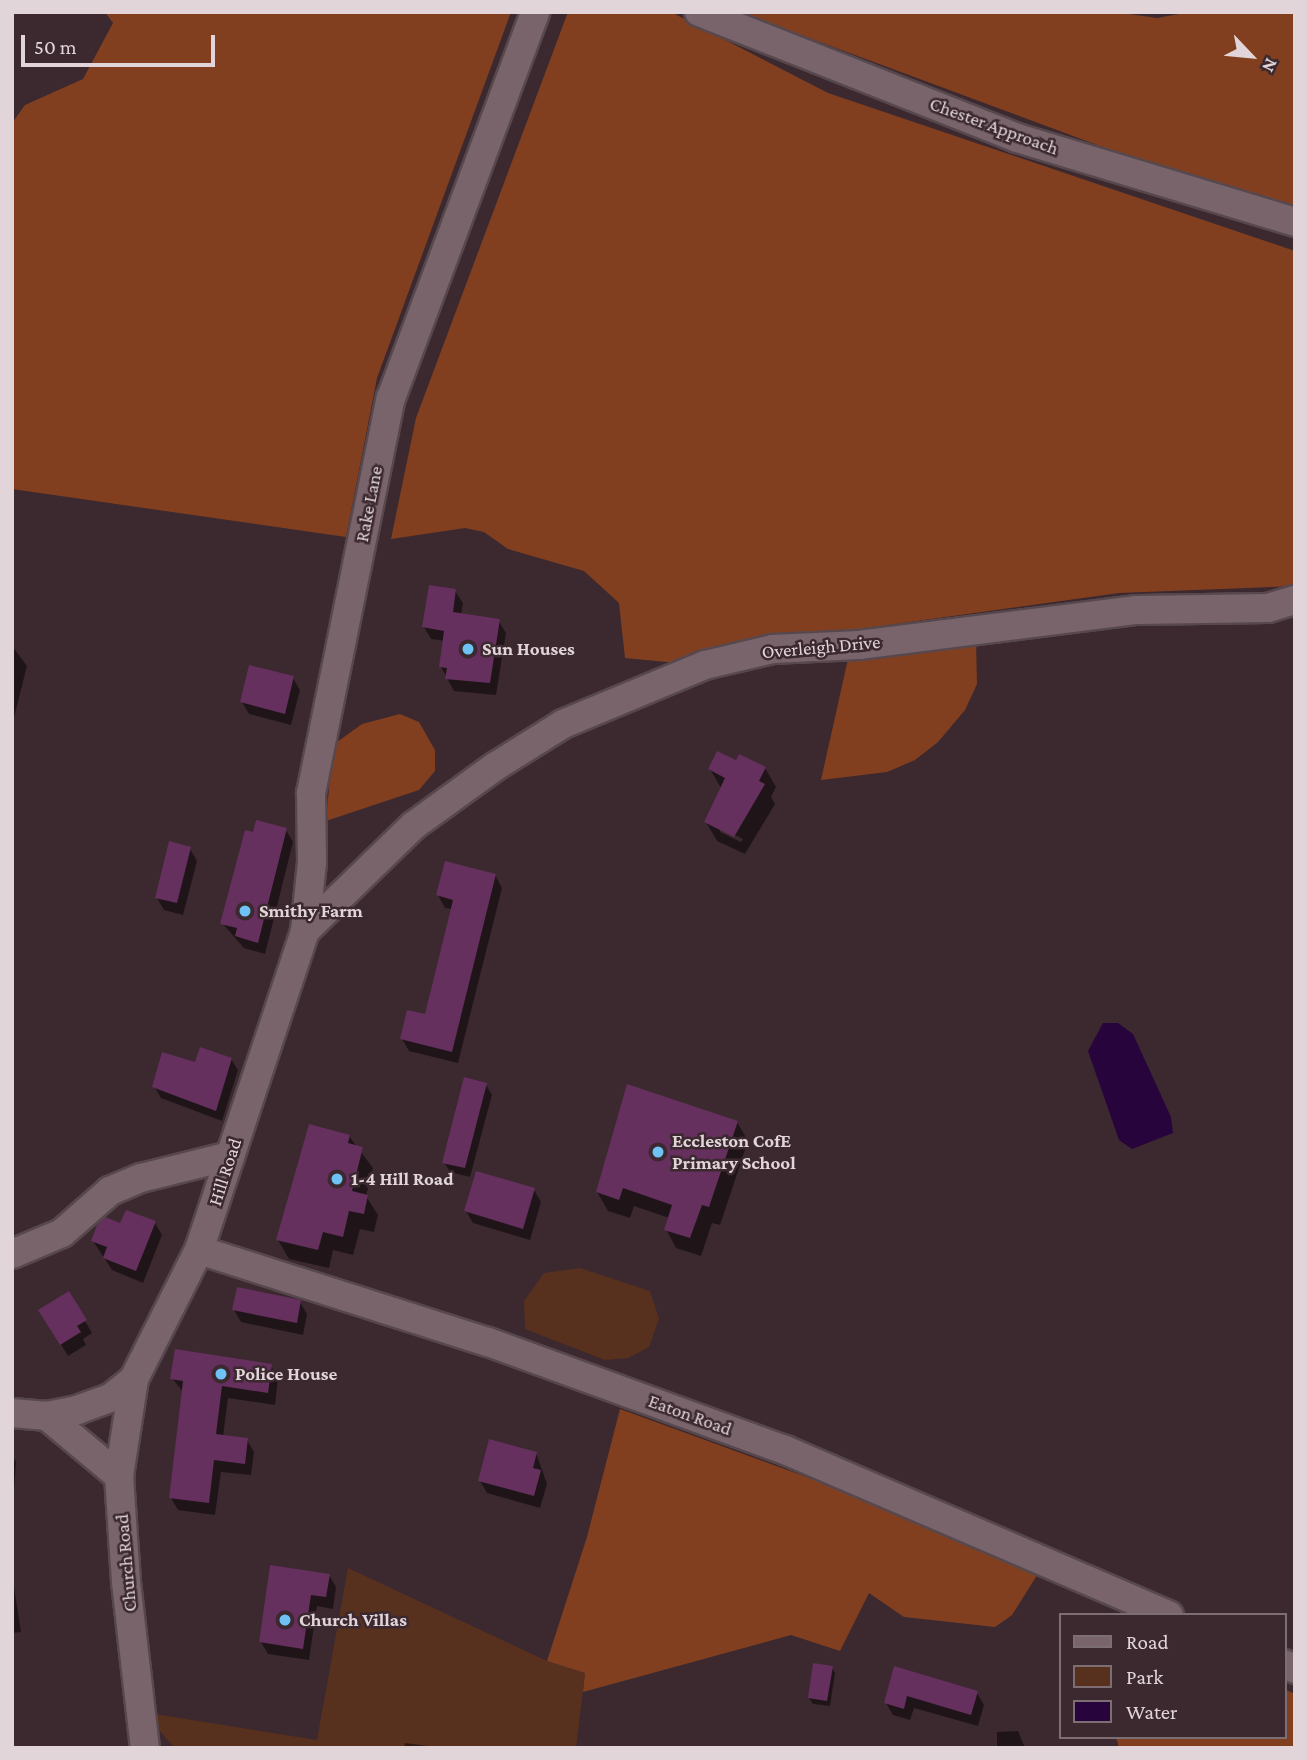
<!DOCTYPE html>
<style>
body{margin:0}
#map{position:relative;width:1307px;height:1760px;overflow:hidden;background:#3b292f;font-family:"Crimson Pro",serif}
div>[style]{position:absolute}
.green>*{inset:0;background:#58301e}
.forest>*{inset:0;background:#823f1f}
.water>*{inset:0;background:#28043d}
.shadow>*{inset:0;background:#0007}
.building>*{inset:0;background:#652f5e}
.roads{filter:drop-shadow(2px 0 #57484d) drop-shadow(-2px 0 #57484d) drop-shadow(0 2px #57484d) drop-shadow(0 -2px #57484d)}
.minor>*{height:28px;margin:-14px;padding:0 14px;transform-origin:14px;border-radius:14px;background:#79646b}
.dots>*{width:19px;height:19px;translate:-50% -50%;box-sizing:border-box;border:4px solid #3b292f;border-radius:50%}
span{translate:-50% -50%;white-space:nowrap;text-align:center;line-height:1.15;-webkit-text-stroke:5px #3b292f;paint-order:stroke}
.street-label{font-size:19px;color:#e1d5d9}
.poi-label{font-size:19px;color:#e1d5d9;font-weight:700}
.left{translate:0 -50%;text-align:left}
.frame{position:absolute;inset:0;border:14px solid #e1d5d9;pointer-events:none}
.legend{position:absolute;left:1059px;top:1613px;width:228px;height:126px;box-sizing:border-box;background:#3b292f;border:2px solid #7d6e73;margin:0;padding:9px 12px;list-style:none;font-size:21px;color:#e1d5d9}
.legend li{display:flex;align-items:center;gap:14px;height:35px}
.legend b{width:35px;border:2px solid #7d6e73}
.north{position:absolute;left:1216px;top:21px;width:70px;height:70px;-webkit-text-stroke:5px #3b292f;paint-order:stroke;rotate:116deg;font-size:19px;font-weight:700;line-height:28px;text-align:center;color:#e1d5d9}
.north::after{content:'';display:block;margin:auto;width:24px;height:32px;background:#e1d5d9;clip-path:polygon(50% 0,100% 100%,50% 72%,0 100%)}
.scale{position:absolute;left:21px;top:35px;width:194px;height:32px;box-sizing:border-box;border:4px solid #e1d5d9;border-top:0;padding-left:9px;font-size:21px;line-height:24px;white-space:nowrap;color:#e1d5d9;-webkit-text-stroke:5px #3b292f;paint-order:stroke}
</style>
<div id="map">
<div class="green">
<div style="clip-path:polygon(580px 1268px,650px 1291px,659px 1319px,649px 1347px,628px 1358px,605px 1360px,525px 1329px,524px 1301px,544px 1273px)"></div>
<div style="clip-path:polygon(348px 1568px,547px 1661px,585px 1673px,576px 1748px,175px 1748px,158px 1729px,155px 1714px,317px 1740px)"></div>
</div>
<div class="forest">
<div style="clip-path:polygon(105px 12px,511px 12px,377px 378px,346px 537px,12px 489px,12px 123px,25px 105px,83px 79px,113px 23px)"></div>
<div style="clip-path:polygon(568px 12px,671px 12px,828px 93px,1295px 251px,1295px 586px,1119px 593px,830px 633px,688px 664px,625px 658px,619px 603px,584px 571px,508px 549px,484px 532px,465px 528px,391px 539px,416px 418px)"></div>
<div style="clip-path:polygon(739px 12px,1115px 12px,1157px 18px,1190px 12px,1295px 12px,1295px 208px,1116px 152px)"></div>
<div style="clip-path:polygon(976px 640px,977px 684px,965px 710px,938px 742px,915px 760px,887px 772px,821px 780px,848px 659px)"></div>
<div style="clip-path:polygon(400px 714px,419px 722px,435px 750px,435px 771px,419px 790px,326px 821px,333px 745px,362px 724px)"></div>
<div style="clip-path:polygon(620px 1409px,842px 1490px,1039px 1572px,1012px 1615px,995px 1627px,904px 1617px,869px 1593px,840px 1651px,791px 1635px,583px 1692px,585px 1673px,547px 1661px,587px 1537px)"></div>
<div style="clip-path:polygon(1284px 1689px,1295px 1694px,1295px 1748px,1119px 1748px,1116px 1737px,1284px 1737px)"></div>
</div>
<div class="water">
<div style="clip-path:polygon(1103px 1023px,1118px 1023px,1133px 1034px,1171px 1117px,1173px 1133px,1132px 1149px,1119px 1140px,1088px 1051px)"></div>
</div>
<div class="shadow">
<div style="clip-path:polygon(455px 591px,463px 603px,461px 614px,498px 620px,506px 633px,496px 695px,454px 691px,441px 667px,445px 641px,431px 639px,424px 627px)"></div>
<div style="clip-path:polygon(12px 646px,27px 666px,12px 725px)"></div>
<div style="clip-path:polygon(293px 678px,300px 690px,291px 725px,249px 714px,242px 702px)"></div>
<div style="clip-path:polygon(evenodd,737px 762px,765px 768px,776px 787px,771px 797px,775px 804px,745px 854px,717px 841px,706px 822px,721px 788px,710px 769px,737px 762px,720px 828px,743px 839px,741px 842px,720px 832px,720px 828px)"></div>
<div style="clip-path:polygon(286px 830px,293px 842px,265px 954px,244px 948px,222px 923px,254px 834px)"></div>
<div style="clip-path:polygon(190px 849px,197px 861px,183px 915px,164px 910px,157px 898px)"></div>
<div style="clip-path:polygon(495px 875px,502px 888px,458px 1063px,409px 1051px,402px 1039px,426px 1016px,453px 909px,445px 908px,438px 895px)"></div>
<div style="clip-path:polygon(231px 1059px,238px 1070px,222px 1121px,161px 1098px,154px 1086px,196px 1064px)"></div>
<div style="clip-path:polygon(486px 1085px,492px 1095px,470px 1177px,450px 1172px,444px 1162px)"></div>
<div style="clip-path:polygon(737px 1122px,748px 1141px,720px 1225px,712px 1223px,701px 1256px,676px 1248px,666px 1229px,669px 1218px,634px 1206px,630px 1218px,608px 1211px,597px 1192px)"></div>
<div style="clip-path:polygon(349px 1136px,373px 1168px,366px 1196px,378px 1215px,374px 1232px,360px 1229px,353px 1255px,333px 1250px,329px 1268px,289px 1259px,278px 1240px)"></div>
<div style="clip-path:polygon(534px 1190px,541px 1202px,530px 1240px,473px 1223px,466px 1211px)"></div>
<div style="clip-path:polygon(155px 1223px,162px 1235px,143px 1283px,112px 1270px,93px 1241px,121px 1225px)"></div>
<div style="clip-path:polygon(69px 1294px,92px 1333px,83px 1339px,86px 1345px,68px 1356px,41px 1311px)"></div>
<div style="clip-path:polygon(300px 1302px,307px 1314px,303px 1335px,241px 1322px,234px 1310px)"></div>
<div style="clip-path:polygon(271px 1366px,278px 1378px,275px 1405px,228px 1398px,223px 1437px,247px 1440px,254px 1452px,251px 1475px,221px 1472px,215px 1515px,178px 1510px,171px 1498px,183px 1392px,172px 1378px)"></div>
<div style="clip-path:polygon(536px 1453px,547px 1484px,540px 1508px,487px 1493px,480px 1481px)"></div>
<div style="clip-path:polygon(12px 1455px,16px 1462px,13px 1506px,12px 1506px)"></div>
<div style="clip-path:polygon(12px 1574px,21px 1632px,12px 1633px)"></div>
<div style="clip-path:polygon(329px 1575px,336px 1587px,333px 1609px,317px 1606px,309px 1660px,268px 1654px,261px 1642px)"></div>
<div style="clip-path:polygon(832px 1668px,835px 1673px,830px 1706px,813px 1704px,809px 1698px)"></div>
<div style="clip-path:polygon(895px 1669px,977px 1693px,984px 1705px,978px 1726px,914px 1708px,910px 1720px,893px 1715px,886px 1703px)"></div>
<div style="clip-path:polygon(1018px 1731px,1025px 1748px,997px 1748px,997px 1732px)"></div>
<div style="clip-path:polygon(405px 1743px,435px 1747px,435px 1748px,404px 1748px)"></div>
</div>
<div class="building">
<div style="clip-path:polygon(429px 585px,456px 589px,453px 612px,500px 619px,490px 683px,445px 679px,447px 668px,439px 667px,444px 631px,422px 627px)"></div>
<div style="clip-path:polygon(249px 665px,294px 676px,285px 714px,240px 702px)"></div>
<div style="clip-path:polygon(717px 751px,736px 760px,739px 754px,766px 767px,759px 781px,765px 784px,734px 837px,704px 822px,725px 778px,708px 769px)"></div>
<div style="clip-path:polygon(256px 820px,287px 828px,258px 943px,235px 936px,237px 928px,220px 924px,245px 830px,253px 832px)"></div>
<div style="clip-path:polygon(169px 841px,191px 847px,177px 903px,155px 898px)"></div>
<div style="clip-path:polygon(445px 861px,496px 874px,452px 1052px,400px 1039px,407px 1010px,425px 1014px,453px 900px,436px 895px)"></div>
<div style="clip-path:polygon(200px 1047px,232px 1058px,216px 1111px,152px 1087px,162px 1052px,195px 1062px)"></div>
<div style="clip-path:polygon(464px 1077px,487px 1083px,465px 1168px,442px 1163px)"></div>
<div style="clip-path:polygon(627px 1084px,738px 1121px,709px 1207px,702px 1205px,690px 1238px,664px 1230px,672px 1205px,623px 1188px,619px 1200px,596px 1192px)"></div>
<div style="clip-path:polygon(309px 1124px,350px 1135px,348px 1143px,363px 1147px,352px 1191px,368px 1195px,364px 1214px,349px 1211px,343px 1237px,323px 1232px,318px 1250px,276px 1240px)"></div>
<div style="clip-path:polygon(476px 1171px,535px 1188px,523px 1229px,464px 1211px)"></div>
<div style="clip-path:polygon(126px 1210px,156px 1221px,136px 1271px,103px 1258px,107px 1247px,91px 1241px,97px 1225px,105px 1217px,120px 1223px)"></div>
<div style="clip-path:polygon(237px 1287px,301px 1300px,297px 1323px,232px 1310px)"></div>
<div style="clip-path:polygon(69px 1291px,87px 1320px,77px 1326px,81px 1332px,60px 1345px,38px 1310px)"></div>
<div style="clip-path:polygon(175px 1349px,272px 1364px,268px 1393px,222px 1386px,216px 1434px,248px 1438px,245px 1464px,214px 1460px,209px 1503px,169px 1498px,183px 1381px,170px 1379px)"></div>
<div style="clip-path:polygon(489px 1439px,537px 1452px,533px 1468px,541px 1470px,534px 1496px,478px 1481px)"></div>
<div style="clip-path:polygon(270px 1565px,330px 1574px,326px 1597px,311px 1595px,303px 1649px,259px 1642px)"></div>
<div style="clip-path:polygon(813px 1663px,833px 1666px,827px 1701px,808px 1698px)"></div>
<div style="clip-path:polygon(894px 1666px,978px 1691px,971px 1715px,907px 1696px,904px 1709px,884px 1703px)"></div>
</div>
<div class="roads">
<div class="minor">
<div style="left:699px;top:12px;width:342px;rotate:21.6deg"></div>
<div style="left:1017px;top:138px;width:290px;rotate:16.8deg"></div>
<div style="left:305px;top:931px;width:151px;rotate:-44.2deg"></div>
<div style="left:413px;top:826px;width:102px;rotate:-35.9deg"></div>
<div style="left:496px;top:766px;width:79px;rotate:-32.1deg"></div>
<div style="left:563px;top:724px;width:154px;rotate:-22.6deg"></div>
<div style="left:705px;top:665px;width:69px;rotate:-13.4deg"></div>
<div style="left:772px;top:649px;width:87px;rotate:-2.6deg"></div>
<div style="left:859px;top:645px;width:280px;rotate:-7.2deg"></div>
<div style="left:1137px;top:610px;width:131px;rotate:-0.9deg"></div>
<div style="left:1268px;top:608px;width:28px;rotate:-17deg"></div>
<div style="left:199px;top:1250px;width:303px;rotate:17.7deg"></div>
<div style="left:488px;top:1342px;width:316px;rotate:20deg"></div>
<div style="left:785px;top:1450px;width:418px;rotate:23.3deg"></div>
<div style="left:12px;top:1254px;width:54px;rotate:-22.8deg"></div>
<div style="left:62px;top:1233px;width:64px;rotate:-41.2deg"></div>
<div style="left:110px;top:1191px;width:34px;rotate:-23deg"></div>
<div style="left:141px;top:1178px;width:92px;rotate:-13.9deg"></div>
<div style="left:134px;top:1379px;width:98px;rotate:98.8deg"></div>
<div style="left:119px;top:1476px;width:106px;rotate:86.2deg"></div>
<div style="left:126px;top:1582px;width:167px;rotate:83.5deg"></div>
<div style="left:12px;top:1413px;width:35px;rotate:5deg"></div>
<div style="left:47px;top:1416px;width:31px;rotate:-11deg"></div>
<div style="left:77px;top:1410px;width:37px;rotate:-20deg"></div>
<div style="left:112px;top:1397px;width:28px;rotate:-39deg"></div>
<div style="left:134px;top:1379px;width:144px;rotate:-63.3deg"></div>
<div style="left:199px;top:1250px;width:336px;rotate:-71.6deg"></div>
<div style="left:305px;top:931px;width:69px;rotate:-84.2deg"></div>
<div style="left:312px;top:862px;width:69px;rotate:-90.8deg"></div>
<div style="left:311px;top:793px;width:403px;rotate:-78.6deg"></div>
<div style="left:391px;top:398px;width:412px;rotate:-69.5deg"></div>
<div style="left:47px;top:1416px;width:94px;rotate:39.8deg"></div>
<div style="left:1284px;top:1664px;width:12px;rotate:24deg"></div>
</div>
</div>
<div class="dots">
<div style="left:468px;top:649px;background:#6fc2f4"></div>
<div style="left:245px;top:911px;background:#6fc2f4"></div>
<div style="left:658px;top:1152px;background:#6fc2f4"></div>
<div style="left:337px;top:1179px;background:#6fc2f4"></div>
<div style="left:221px;top:1374px;background:#6fc2f4"></div>
<div style="left:285px;top:1620px;background:#6fc2f4"></div>
</div>
<div class="street-label">
<span style="left:994px;top:126px;rotate:20deg">Chester Approach</span>
<span style="left:369px;top:504px;rotate:-79deg">Rake Lane</span>
<span style="left:821px;top:647px;rotate:-5deg">Overleigh Drive</span>
<span style="left:225px;top:1172px;rotate:-72deg">Hill Road</span>
<span style="left:690px;top:1415px;rotate:20deg">Eaton Road</span>
<span style="left:126px;top:1563px;rotate:-95deg">Church Road</span>
</div>
<div class="poi-label">
<span class="left" style="left:482px;top:649px">Sun Houses</span>
<span class="left" style="left:259px;top:911px">Smithy Farm</span>
<span class="left" style="left:672px;top:1152px">Eccleston CofE<br>Primary School</span>
<span class="left" style="left:351px;top:1179px">1-4 Hill Road</span>
<span class="left" style="left:235px;top:1374px">Police House</span>
<span class="left" style="left:299px;top:1620px">Church Villas</span>
</div>
<div class="frame"></div>
<ul class="legend">
<li><b style="height:9px;background:#79646b"></b>Road</li>
<li><b style="height:19px;background:#58301e"></b>Park</li>
<li><b style="height:19px;background:#28043d"></b>Water</li>
</ul>
<div class="north">N</div>
<div class="scale">50 m</div>
</div>
